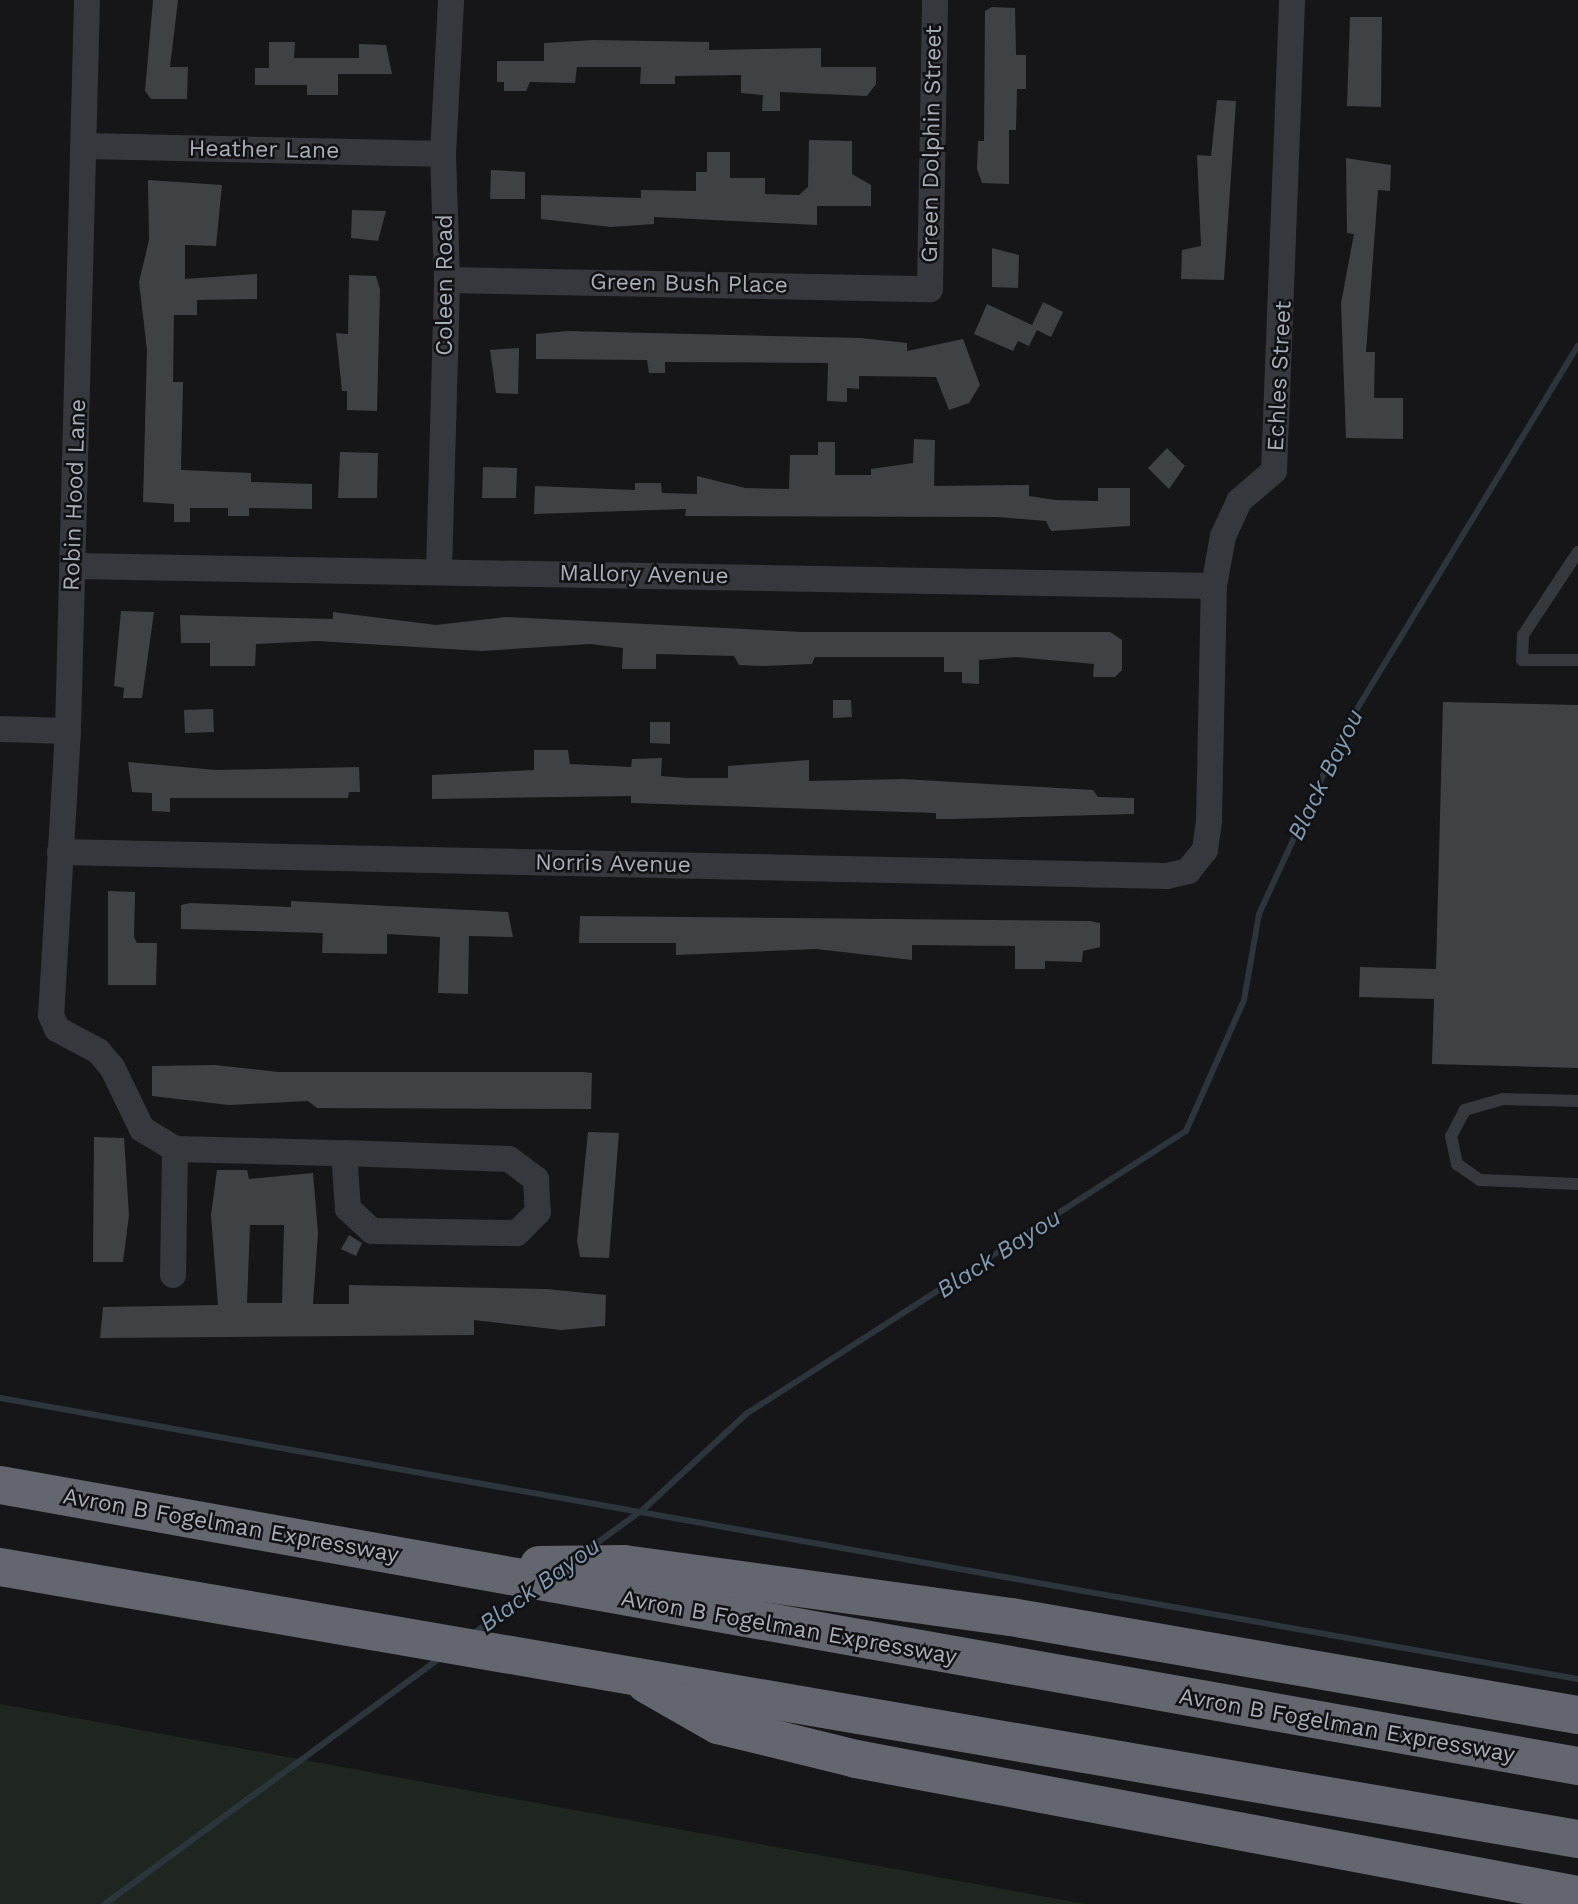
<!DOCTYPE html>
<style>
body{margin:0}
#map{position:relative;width:1578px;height:1904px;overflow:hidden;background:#161618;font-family:"Work Sans",sans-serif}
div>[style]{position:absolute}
.green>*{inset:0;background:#1e261f}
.stream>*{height:6px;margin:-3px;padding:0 3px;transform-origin:3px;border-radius:3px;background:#2c353c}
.building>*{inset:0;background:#404145}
.lane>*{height:12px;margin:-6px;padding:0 6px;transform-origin:6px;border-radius:6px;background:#37383d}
.street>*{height:26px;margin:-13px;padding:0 13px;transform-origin:13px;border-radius:13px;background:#37383d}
.highway>*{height:38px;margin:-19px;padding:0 19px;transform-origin:19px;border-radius:19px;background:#63666e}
span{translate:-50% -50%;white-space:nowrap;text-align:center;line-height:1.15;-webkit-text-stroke:5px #111113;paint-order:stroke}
.street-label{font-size:23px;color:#a8adb8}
.water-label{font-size:24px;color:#7f9bb3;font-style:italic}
</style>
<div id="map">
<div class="green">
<div style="clip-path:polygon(0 1704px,1085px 1904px,0 1904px)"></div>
</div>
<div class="stream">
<div style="left:0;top:1398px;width:1603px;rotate:10.1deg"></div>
<div style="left:590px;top:1548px;width:68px;rotate:-36deg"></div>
<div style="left:645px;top:1508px;width:138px;rotate:-42.9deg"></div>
<div style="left:746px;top:1414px;width:523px;rotate:-32.75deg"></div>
<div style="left:1186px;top:1131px;width:143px;rotate:-66.1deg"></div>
<div style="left:1244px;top:1000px;width:87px;rotate:-80.1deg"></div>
<div style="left:1259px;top:914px;width:200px;rotate:-65.2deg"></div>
<div style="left:1343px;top:732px;width:452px;rotate:-58.7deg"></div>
<div style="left:474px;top:1633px;width:67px;rotate:-35.8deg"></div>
<div style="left:105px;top:1904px;width:416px;rotate:-36.3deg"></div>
</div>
<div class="building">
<div style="clip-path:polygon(153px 0,178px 0,170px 67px,188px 67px,187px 99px,151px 99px,145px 91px)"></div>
<div style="clip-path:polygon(992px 7px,1015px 8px,1016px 55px,1026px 55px,1026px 89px,1017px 89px,1016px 130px,1009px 130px,1009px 184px,982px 183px,977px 169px,978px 141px,984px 141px,985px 11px)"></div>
<div style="clip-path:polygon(1350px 17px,1382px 17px,1381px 107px,1347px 106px)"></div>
<div style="clip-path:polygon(594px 40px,709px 42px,709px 50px,821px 48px,821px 67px,876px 67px,876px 84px,867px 96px,780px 92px,780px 111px,762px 111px,763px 95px,741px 93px,741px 75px,675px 76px,675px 84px,640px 84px,641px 67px,577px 67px,575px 83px,530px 82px,526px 91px,504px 91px,504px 82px,497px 82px,497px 61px,544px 61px,544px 43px)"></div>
<div style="clip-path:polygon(269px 42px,295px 42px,294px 58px,359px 58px,359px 44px,386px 45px,392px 74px,338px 74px,338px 95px,307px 95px,307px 85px,255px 85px,255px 68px,269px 68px)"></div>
<div style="clip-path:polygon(1217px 100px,1236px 101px,1224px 280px,1181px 279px,1182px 250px,1201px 246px,1197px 155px,1211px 156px)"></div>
<div style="clip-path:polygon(809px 140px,852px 141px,852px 174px,871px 185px,871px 206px,817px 206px,817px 225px,654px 217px,654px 224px,611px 227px,541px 219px,541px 195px,641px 198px,641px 190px,696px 191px,696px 172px,707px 172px,707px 152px,730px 152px,730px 178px,765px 178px,765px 194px,799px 195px,808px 187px)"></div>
<div style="clip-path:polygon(1346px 158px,1391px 165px,1390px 191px,1378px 190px,1366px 352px,1375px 352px,1374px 398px,1403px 398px,1403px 439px,1346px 438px,1341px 303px,1354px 234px,1347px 233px)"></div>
<div style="clip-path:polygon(491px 170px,525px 172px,525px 199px,490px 199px)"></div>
<div style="clip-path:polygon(148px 180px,222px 185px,216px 246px,185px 245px,185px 279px,257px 274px,257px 299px,197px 300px,197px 315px,174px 315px,173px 382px,183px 382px,181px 470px,251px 473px,251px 482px,312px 484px,312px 509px,249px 508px,249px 516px,228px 516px,228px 508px,190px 508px,190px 522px,174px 522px,174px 504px,143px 502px,147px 350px,139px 282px,149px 240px)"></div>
<div style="clip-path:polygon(352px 210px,386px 211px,378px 241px,351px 238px)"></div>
<div style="clip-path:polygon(992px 248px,1019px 255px,1018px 288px,992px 287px)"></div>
<div style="clip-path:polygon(349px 275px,376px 276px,380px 289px,377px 411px,347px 410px,347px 391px,342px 391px,336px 333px,348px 334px)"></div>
<div style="clip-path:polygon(1043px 302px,1063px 312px,1051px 337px,1037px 330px,1029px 346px,1018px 341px,1013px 351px,974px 334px,987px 304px,1032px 325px)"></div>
<div style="clip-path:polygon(567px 331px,861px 338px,907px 343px,907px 351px,963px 339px,980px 385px,969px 403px,949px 410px,936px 377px,859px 376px,859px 389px,847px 388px,847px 402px,827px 401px,828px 363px,665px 362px,665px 373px,649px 373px,647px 360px,536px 359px,536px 334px)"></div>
<div style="clip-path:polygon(519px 348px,518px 394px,496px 393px,490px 350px)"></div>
<div style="clip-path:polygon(914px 439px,935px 440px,934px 486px,1029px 485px,1029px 496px,1055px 500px,1098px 501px,1098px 488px,1130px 488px,1130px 526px,1051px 531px,1046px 521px,997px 517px,694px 516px,685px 516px,686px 509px,534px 514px,535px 486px,635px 490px,635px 483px,661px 483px,662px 493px,697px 494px,697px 476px,745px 488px,789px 489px,790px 455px,818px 455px,818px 442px,835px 442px,835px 475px,871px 475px,871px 469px,913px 463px)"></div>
<div style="clip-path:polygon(1167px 448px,1185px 466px,1169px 489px,1148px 468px)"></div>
<div style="clip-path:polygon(340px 452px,378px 453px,377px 498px,338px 498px)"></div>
<div style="clip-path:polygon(483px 467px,517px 468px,516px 498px,482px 498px)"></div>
<div style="clip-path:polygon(121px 611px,154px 612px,142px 698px,123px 698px,124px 688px,114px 686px)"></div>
<div style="clip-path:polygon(333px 612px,436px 625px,506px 617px,802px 632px,1110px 632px,1122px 640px,1122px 670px,1115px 677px,1093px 677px,1094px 664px,1016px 657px,979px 660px,979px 684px,962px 683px,962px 672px,944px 672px,944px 657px,815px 657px,812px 664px,764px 666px,739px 665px,734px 656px,656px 654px,656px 669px,622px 669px,623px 648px,590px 644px,482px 651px,317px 641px,256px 644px,255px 666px,210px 666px,210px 643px,181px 643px,180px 615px,333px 619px)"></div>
<div style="clip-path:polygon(833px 700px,851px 700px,852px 717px,833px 718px)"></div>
<div style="clip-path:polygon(1443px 702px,1578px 705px,1578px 1068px,1432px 1064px,1434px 999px,1359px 997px,1360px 967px,1436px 969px)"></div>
<div style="clip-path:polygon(213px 709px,214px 732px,185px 733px,184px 710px)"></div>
<div style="clip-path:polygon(650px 722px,670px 722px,670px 744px,650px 743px)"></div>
<div style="clip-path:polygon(534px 750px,568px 750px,570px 764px,631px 767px,632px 759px,662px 758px,661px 776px,687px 778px,728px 778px,728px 766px,809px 760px,809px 781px,903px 779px,1093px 790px,1098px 797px,1134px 798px,1134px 814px,952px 819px,936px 819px,936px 813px,631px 803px,631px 796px,432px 799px,432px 775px,534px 770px)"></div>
<div style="clip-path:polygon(128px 762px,216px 770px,359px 767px,360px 792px,349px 792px,348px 798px,170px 798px,170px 812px,152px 811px,152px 793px,132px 792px)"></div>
<div style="clip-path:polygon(108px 891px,135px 892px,134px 937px,137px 943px,157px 943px,156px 985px,108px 985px)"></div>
<div style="clip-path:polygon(291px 901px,508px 912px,513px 937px,469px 936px,468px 994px,438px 993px,440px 937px,387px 934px,387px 954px,322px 953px,323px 933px,181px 929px,181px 905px,190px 903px,291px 907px)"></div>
<div style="clip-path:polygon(580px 916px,1090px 921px,1100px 923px,1100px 947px,1083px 951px,1082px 962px,1045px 961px,1045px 969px,1015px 969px,1015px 946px,912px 945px,912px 960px,816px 949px,676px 955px,676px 943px,579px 943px)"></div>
<div style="clip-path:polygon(215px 1065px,278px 1072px,583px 1072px,592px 1073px,591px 1109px,317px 1108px,308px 1101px,229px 1105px,152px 1096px,152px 1066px)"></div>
<div style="clip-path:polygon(588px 1132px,619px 1133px,609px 1258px,580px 1257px,577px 1241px)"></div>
<div style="clip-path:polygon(94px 1137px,124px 1138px,129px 1215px,123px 1262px,93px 1262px)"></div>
<div style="clip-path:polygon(evenodd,217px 1170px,247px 1170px,249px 1179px,313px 1173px,318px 1233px,313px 1304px,349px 1304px,349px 1285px,547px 1289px,606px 1295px,605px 1326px,561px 1330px,474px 1320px,474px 1335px,100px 1338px,103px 1307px,218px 1305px,211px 1215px,217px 1170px,250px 1225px,284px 1225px,282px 1303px,247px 1303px,250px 1225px)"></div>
<div style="clip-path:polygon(349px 1235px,362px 1243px,356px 1256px,341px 1249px)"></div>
</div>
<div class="lane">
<div style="left:1578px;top:552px;width:100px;rotate:123.5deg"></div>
<div style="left:1523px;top:635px;width:25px;rotate:92deg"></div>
<div style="left:1522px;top:660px;width:56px"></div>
<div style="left:1578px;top:1101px;width:75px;rotate:-178.5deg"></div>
<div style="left:1503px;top:1099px;width:40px;rotate:164deg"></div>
<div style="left:1465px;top:1110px;width:30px;rotate:118deg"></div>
<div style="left:1451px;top:1136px;width:29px;rotate:78deg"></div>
<div style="left:1457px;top:1164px;width:28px;rotate:35deg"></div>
<div style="left:1480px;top:1180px;width:98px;rotate:2.3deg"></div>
</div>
<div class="street">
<div style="left:87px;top:0;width:731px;rotate:91.49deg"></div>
<div style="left:68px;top:731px;width:285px;rotate:93.4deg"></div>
<div style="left:51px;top:1015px;width:15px;rotate:67deg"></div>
<div style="left:57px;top:1029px;width:47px;rotate:28.2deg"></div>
<div style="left:98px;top:1051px;width:21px;rotate:49deg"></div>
<div style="left:112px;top:1067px;width:69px;rotate:64.2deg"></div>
<div style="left:142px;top:1129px;width:39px;rotate:31deg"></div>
<div style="left:175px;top:1149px;width:126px;rotate:90.9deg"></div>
<div style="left:86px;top:146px;width:357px;rotate:1.3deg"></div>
<div style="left:447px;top:280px;width:483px;rotate:1.1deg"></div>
<div style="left:930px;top:289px;width:289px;rotate:-89deg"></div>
<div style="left:73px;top:566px;width:1141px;rotate:1deg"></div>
<div style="left:439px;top:571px;width:291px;rotate:-88.4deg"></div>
<div style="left:447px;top:280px;width:126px;rotate:-91.8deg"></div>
<div style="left:443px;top:154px;width:154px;rotate:-87deg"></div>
<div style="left:0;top:729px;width:68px;rotate:1.7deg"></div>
<div style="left:60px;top:852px;width:1107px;rotate:1.24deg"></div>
<div style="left:1167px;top:876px;width:22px;rotate:-13deg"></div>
<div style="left:1188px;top:871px;width:27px;rotate:-51deg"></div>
<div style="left:1205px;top:850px;width:30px;rotate:-82deg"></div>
<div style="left:1209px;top:820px;width:234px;rotate:-88.8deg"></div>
<div style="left:1214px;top:586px;width:51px;rotate:-79.8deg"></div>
<div style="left:1223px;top:536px;width:38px;rotate:-65deg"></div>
<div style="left:1239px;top:501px;width:46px;rotate:-40.6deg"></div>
<div style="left:1274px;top:471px;width:471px;rotate:-87.8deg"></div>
<div style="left:175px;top:1149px;width:169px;rotate:1.4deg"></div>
<div style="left:344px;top:1153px;width:165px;rotate:2.1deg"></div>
<div style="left:509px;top:1159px;width:34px;rotate:37deg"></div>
<div style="left:536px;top:1179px;width:33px;rotate:87deg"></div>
<div style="left:538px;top:1212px;width:30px;rotate:135deg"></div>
<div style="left:517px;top:1233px;width:145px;rotate:-179.2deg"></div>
<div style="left:372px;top:1231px;width:33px;rotate:-137deg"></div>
<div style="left:348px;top:1209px;width:56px;rotate:-94.1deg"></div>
</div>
<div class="highway">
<div style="left:0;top:1485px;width:1603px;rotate:10.1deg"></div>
<div style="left:539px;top:1565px;width:85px;rotate:-0.7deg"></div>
<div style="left:624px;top:1564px;width:391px;rotate:7.8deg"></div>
<div style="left:1011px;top:1617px;width:575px;rotate:9.81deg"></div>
<div style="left:0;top:1567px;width:1601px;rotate:9.78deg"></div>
<div style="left:646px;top:1684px;width:83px;rotate:29.7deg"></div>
<div style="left:718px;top:1725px;width:142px;rotate:13.8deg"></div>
<div style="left:856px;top:1759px;width:735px;rotate:10.67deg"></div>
</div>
<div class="street-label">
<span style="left:932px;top:144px;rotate:-89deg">Green Dolphin Street</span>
<span style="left:264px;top:150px;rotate:1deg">Heather Lane</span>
<span style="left:689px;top:284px;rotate:1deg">Green Bush Place</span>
<span style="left:445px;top:285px;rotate:-90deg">Coleen Road</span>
<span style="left:1280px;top:376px;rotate:-87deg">Echles Street</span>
<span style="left:75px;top:495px;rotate:-88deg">Robin Hood Lane</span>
<span style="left:644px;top:575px;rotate:1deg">Mallory Avenue</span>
<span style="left:613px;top:864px;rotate:1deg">Norris Avenue</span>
<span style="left:231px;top:1526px;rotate:10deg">Avron B Fogelman Expressway</span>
<span style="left:789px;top:1628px;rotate:10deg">Avron B Fogelman Expressway</span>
<span style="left:1347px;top:1726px;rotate:10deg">Avron B Fogelman Expressway</span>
</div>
<div class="water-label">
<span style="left:1326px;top:775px;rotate:-64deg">Black Bayou</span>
<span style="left:999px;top:1254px;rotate:-33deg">Black Bayou</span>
<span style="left:540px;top:1585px;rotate:-36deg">Black Bayou</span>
</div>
</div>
